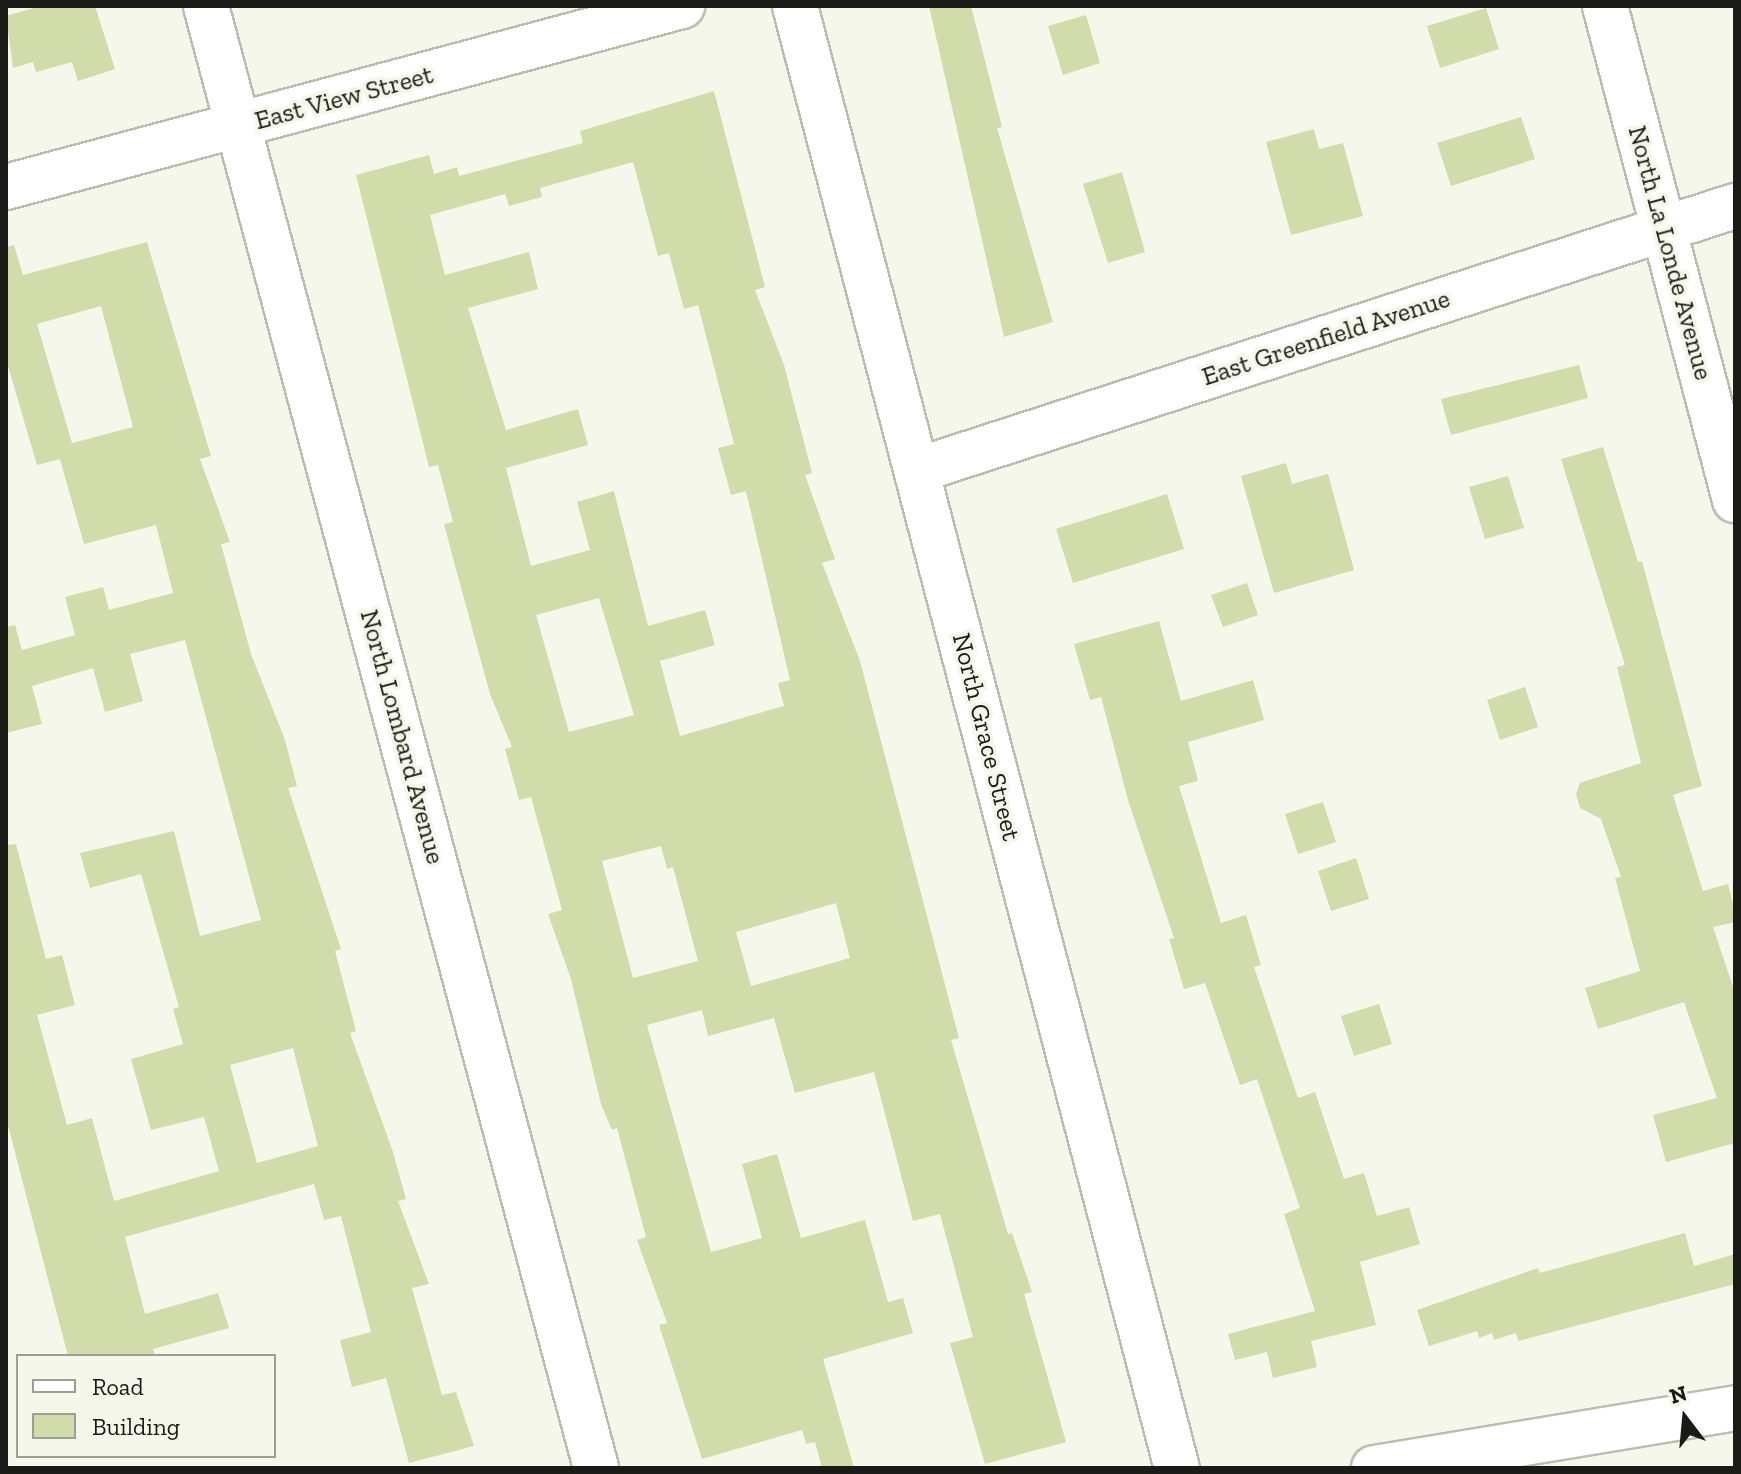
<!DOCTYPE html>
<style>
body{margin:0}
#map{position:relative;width:1741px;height:1474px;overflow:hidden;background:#f4f7ea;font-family:"Zilla Slab",serif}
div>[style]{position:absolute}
.building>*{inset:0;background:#d2dcaa}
.roads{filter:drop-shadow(2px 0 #bbbdb1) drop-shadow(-2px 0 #bbbdb1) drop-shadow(0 2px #bbbdb1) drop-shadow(0 -2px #bbbdb1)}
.street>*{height:44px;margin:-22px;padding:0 22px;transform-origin:22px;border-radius:22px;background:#fff}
.secondary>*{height:44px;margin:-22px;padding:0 22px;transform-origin:22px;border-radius:22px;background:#fff}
span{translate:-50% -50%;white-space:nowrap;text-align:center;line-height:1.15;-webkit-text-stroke:7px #f4f7ea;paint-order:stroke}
.street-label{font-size:26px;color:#1a1b16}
.frame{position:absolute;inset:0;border:8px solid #1a1b16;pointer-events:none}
.legend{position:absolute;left:16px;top:1354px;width:260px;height:104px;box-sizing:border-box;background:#f4f7ea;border:2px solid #9d9f95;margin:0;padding:10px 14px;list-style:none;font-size:24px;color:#1a1b16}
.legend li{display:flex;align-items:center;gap:16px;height:40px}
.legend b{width:40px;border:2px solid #9d9f95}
.north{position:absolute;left:1645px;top:1378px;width:80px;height:80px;-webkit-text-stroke:6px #f4f7ea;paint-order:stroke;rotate:344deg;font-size:22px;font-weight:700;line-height:32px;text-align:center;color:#1a1b16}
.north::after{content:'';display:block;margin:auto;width:28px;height:36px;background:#1a1b16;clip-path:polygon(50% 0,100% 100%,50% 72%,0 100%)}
</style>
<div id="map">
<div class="building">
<div style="clip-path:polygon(41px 6px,95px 6px,115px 69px,78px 81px,72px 62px,36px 72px,33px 62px,13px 68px,6px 16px)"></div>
<div style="clip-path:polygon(929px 6px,971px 6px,1002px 127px,997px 128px,1053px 322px,1004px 337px)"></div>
<div style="clip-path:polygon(1486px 8px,1499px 49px,1440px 68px,1427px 26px)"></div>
<div style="clip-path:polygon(1086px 15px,1100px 63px,1063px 75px,1048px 26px)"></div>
<div style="clip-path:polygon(evenodd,714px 91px,765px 287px,755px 290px,784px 365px,812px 473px,805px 475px,835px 559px,822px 563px,860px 661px,959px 1038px,951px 1040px,1008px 1234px,1012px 1233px,1032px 1292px,1024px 1294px,1066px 1442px,985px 1464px,950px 1343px,973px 1337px,940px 1214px,913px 1221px,874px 1072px,795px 1093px,774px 1018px,708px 1036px,702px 1010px,647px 1025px,711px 1252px,762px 1238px,742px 1164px,777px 1154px,801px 1238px,865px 1220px,888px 1302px,903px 1298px,913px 1333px,823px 1359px,854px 1468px,822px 1468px,815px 1442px,806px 1444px,802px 1430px,702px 1459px,659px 1325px,667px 1323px,637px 1240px,646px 1237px,617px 1128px,612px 1130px,601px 1104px,571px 979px,548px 914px,562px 910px,531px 797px,519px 800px,505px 749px,512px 747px,490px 694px,453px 558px,444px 524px,453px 522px,438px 465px,429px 467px,356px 175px,429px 155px,434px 174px,457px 167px,459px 176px,583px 143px,580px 131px,714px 91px,633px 162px,658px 256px,669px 253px,684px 309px,698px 305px,734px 444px,718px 448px,731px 495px,746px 491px,790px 680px,778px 683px,784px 706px,680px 736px,660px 661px,715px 645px,705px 610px,648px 626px,614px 491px,577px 502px,590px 550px,531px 566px,506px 468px,588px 445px,578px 409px,506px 430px,468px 308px,538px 289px,529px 252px,445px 275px,430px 215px,505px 194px,509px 206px,542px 197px,540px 188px,633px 162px,714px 91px,599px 598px,634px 715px,569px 732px,536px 615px,599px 598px,714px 91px,661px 846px,667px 869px,673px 867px,698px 961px,633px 978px,602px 861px,661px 846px,714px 91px,836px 903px,850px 958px,751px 986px,736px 932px,836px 903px)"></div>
<div style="clip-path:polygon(1521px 117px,1535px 159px,1451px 186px,1437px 143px)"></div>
<div style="clip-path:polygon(1314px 129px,1319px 149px,1343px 143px,1363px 216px,1291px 235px,1266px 142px)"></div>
<div style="clip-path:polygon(1122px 172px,1145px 252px,1108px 263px,1083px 184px)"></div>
<div style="clip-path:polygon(evenodd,147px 242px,211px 456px,200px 459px,230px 542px,221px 544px,251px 654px,285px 740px,297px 786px,288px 788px,341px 949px,335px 951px,356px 1031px,350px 1033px,393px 1152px,406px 1199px,398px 1201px,429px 1284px,412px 1288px,442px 1395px,456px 1392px,474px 1446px,409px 1463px,386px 1378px,352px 1387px,340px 1340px,371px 1332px,341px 1216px,324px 1220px,314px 1184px,125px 1237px,145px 1314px,218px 1293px,229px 1328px,153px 1349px,155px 1356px,68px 1356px,6px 1118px,6px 845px,16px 844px,46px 959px,62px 955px,75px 1005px,37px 1015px,67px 1125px,92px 1118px,114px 1201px,219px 1171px,204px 1117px,151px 1130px,131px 1059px,183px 1044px,173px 1009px,179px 1007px,141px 874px,90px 888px,80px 853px,174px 831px,200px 936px,261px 920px,185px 640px,130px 654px,143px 701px,105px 712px,93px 668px,32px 686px,42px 724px,6px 733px,6px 627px,15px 625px,22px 650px,75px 635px,65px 597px,103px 587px,109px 610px,173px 593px,156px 525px,84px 544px,60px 459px,37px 465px,6px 359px,6px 247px,14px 245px,23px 275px,147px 242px,101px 306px,133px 427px,72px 443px,37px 324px,101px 306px,147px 242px,293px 1048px,318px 1146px,257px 1163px,230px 1065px,293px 1048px)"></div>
<div style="clip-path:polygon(1579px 365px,1588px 398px,1451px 435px,1441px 399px)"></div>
<div style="clip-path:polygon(1603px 447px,1638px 562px,1642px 561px,1702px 786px,1673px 795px,1703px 891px,1728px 884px,1735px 913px,1735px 922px,1713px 927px,1735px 993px,1735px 1143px,1666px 1162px,1653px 1115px,1717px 1098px,1684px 1002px,1598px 1029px,1585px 988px,1640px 971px,1615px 878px,1621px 877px,1601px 819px,1580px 808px,1576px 794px,1580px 783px,1641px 763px,1617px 667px,1625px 665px,1561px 459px)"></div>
<div style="clip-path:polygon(1286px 463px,1292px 484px,1328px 474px,1354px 570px,1274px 593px,1241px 476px)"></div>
<div style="clip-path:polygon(1508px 476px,1524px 528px,1485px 539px,1469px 487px)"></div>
<div style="clip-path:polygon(1167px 494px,1184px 549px,1073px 583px,1056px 529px)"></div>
<div style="clip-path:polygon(1247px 583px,1258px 615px,1223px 627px,1211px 595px)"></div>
<div style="clip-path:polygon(1159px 621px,1181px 701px,1253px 680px,1264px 720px,1188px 742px,1198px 781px,1179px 786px,1221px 923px,1246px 915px,1261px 965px,1254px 967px,1298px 1098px,1315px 1092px,1344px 1179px,1364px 1173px,1377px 1216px,1409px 1207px,1420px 1244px,1360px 1262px,1376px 1325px,1311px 1341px,1317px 1367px,1273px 1378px,1267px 1352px,1235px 1360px,1228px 1334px,1315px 1311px,1284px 1214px,1300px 1208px,1257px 1079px,1240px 1085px,1205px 983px,1184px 989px,1169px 939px,1174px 938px,1128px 800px,1101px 697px,1090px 700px,1074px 644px)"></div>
<div style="clip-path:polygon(1525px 687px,1538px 727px,1500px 740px,1487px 700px)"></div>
<div style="clip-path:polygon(1323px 802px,1336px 842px,1298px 854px,1285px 814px)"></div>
<div style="clip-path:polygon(1356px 858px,1369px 899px,1331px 911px,1318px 871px)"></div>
<div style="clip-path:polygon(1379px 1004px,1392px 1044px,1354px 1056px,1341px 1016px)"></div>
<div style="clip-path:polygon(1685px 1233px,1694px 1266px,1735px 1254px,1735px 1284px,1518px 1341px,1516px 1333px,1494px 1340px,1492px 1333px,1479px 1338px,1477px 1331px,1429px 1346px,1417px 1310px,1538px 1268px,1540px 1273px)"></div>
</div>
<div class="roads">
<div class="street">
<div style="left:206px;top:6px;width:1513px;rotate:75.06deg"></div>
<div style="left:1605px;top:6px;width:511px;rotate:75.26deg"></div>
<div style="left:6px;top:187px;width:700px;rotate:-14.99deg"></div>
<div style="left:918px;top:470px;width:859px;rotate:-17.91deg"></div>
<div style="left:1374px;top:1468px;width:366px;rotate:-9.4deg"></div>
</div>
<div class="secondary">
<div style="left:795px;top:6px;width:1511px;rotate:75.36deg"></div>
</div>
</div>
<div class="street-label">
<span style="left:344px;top:98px;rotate:-15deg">East View Street</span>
<span style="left:1670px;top:253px;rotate:75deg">North La Londe Avenue</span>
<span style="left:1326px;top:338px;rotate:-18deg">East Greenfield Avenue</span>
<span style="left:402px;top:737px;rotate:75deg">North Lombard Avenue</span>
<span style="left:986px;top:737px;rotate:76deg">North Grace Street</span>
</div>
<div class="frame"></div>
<ul class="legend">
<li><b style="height:10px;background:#fff"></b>Road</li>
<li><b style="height:22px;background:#d2dcaa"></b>Building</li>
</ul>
<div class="north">N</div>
</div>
